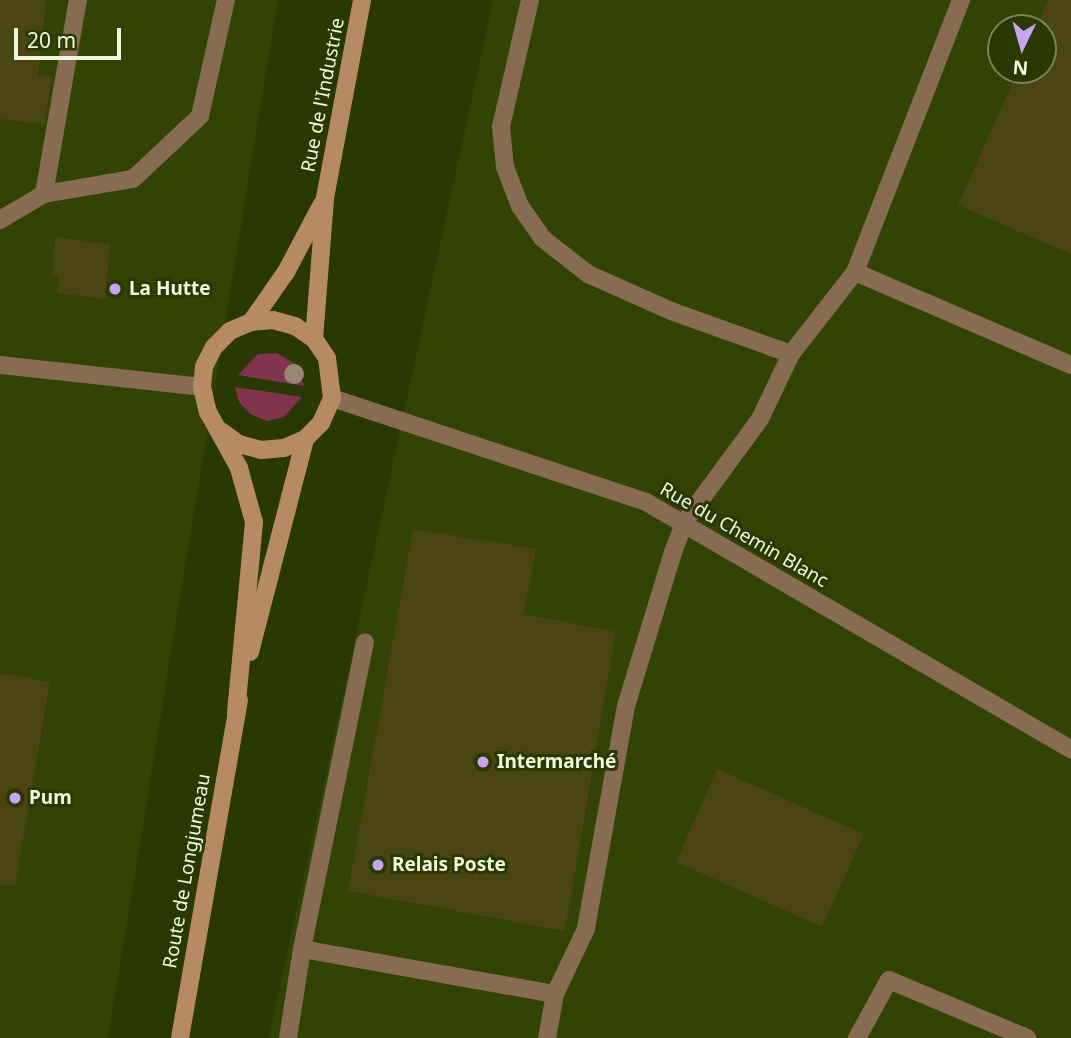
<!DOCTYPE html>
<meta charset="utf-8">
<style>
body{margin:0}
#map{position:relative;width:1071px;height:1038px;overflow:hidden;background:#2a3804;font-family:"Noto Sans",sans-serif}
div>[style]{position:absolute}
.built>*{inset:0;background:#334304}
.green>*{inset:0;background:#82344c}
.building>*{inset:0;background:#4a4513}
.lane>*{height:18px;margin:-9px;padding:0 9px;transform-origin:9px;border-radius:9px;background:#876b52}
.street>*{height:18px;margin:-9px;padding:0 9px;transform-origin:9px;border-radius:9px;background:#876b52}
.secondary>*{height:18px;margin:-9px;padding:0 9px;transform-origin:9px;border-radius:9px;background:#b78b61}
.trees>*{width:20px;height:20px;margin:-10px;border-radius:50%;background:#9b8675}
.dots>*{width:19px;height:19px;translate:-50% -50%;box-sizing:border-box;border:4px solid #2a3804;border-radius:50%}
span{translate:-50% -50%;white-space:nowrap;text-align:center;line-height:1.15;-webkit-text-stroke:6px #2a3804;paint-order:stroke}
.street-label{font-size:19px;color:#eef8dd}
.poi-label{font-size:19px;color:#eef8dd;font-weight:700}
.left{translate:0 -50%;text-align:left}
.north{position:absolute;left:987px;top:14px;width:70px;height:70px;box-sizing:border-box;background:#2a3804;border:2px solid #78855b;border-radius:50%;rotate:185deg;font-size:19px;font-weight:700;line-height:28px;text-align:center;color:#eef8dd}
.north::after{content:'';display:block;margin:auto;width:24px;height:32px;background:#c6a6f0;clip-path:polygon(50% 0,100% 100%,50% 72%,0 100%)}
.scale{position:absolute;left:14px;top:28px;width:107px;height:32px;box-sizing:border-box;border:4px solid #eef8dd;border-top:0;padding-left:9px;font-size:21px;line-height:24px;white-space:nowrap;color:#eef8dd;-webkit-text-stroke:5px #2a3804;paint-order:stroke}
</style>
<div id="map">
<div class="built">
<div style="clip-path:polygon(0 0,278px 0,108px 1038px,0 1038px)"></div>
<div style="clip-path:polygon(evenodd,493px 0,1071px 0,1071px 1038px,269px 1038px,493px 0,1001px 28px,1043px 28px,1043px 70px,1001px 70px,1001px 28px)"></div>
</div>
<div class="green">
<div style="clip-path:polygon(277px 353px,295px 364px,304px 386px,238px 375px,258px 354px)"></div>
<div style="clip-path:polygon(235px 387px,302px 397px,284px 417px,267px 421px,250px 414px,239px 402px)"></div>
</div>
<div class="building">
<div style="clip-path:polygon(0 0,46px 0,38px 75px,52px 76px,45px 124px,0 119px)"></div>
<div style="clip-path:polygon(1048px 0,1071px 0,1071px 254px,958px 205px,1018px 70px,1043px 70px,1043px 28px,1036px 28px)"></div>
<div style="clip-path:polygon(55px 237px,110px 244px,105px 299px,57px 293px,59px 276px,52px 275px)"></div>
<div style="clip-path:polygon(413px 529px,536px 549px,524px 614px,616px 632px,565px 931px,348px 891px)"></div>
<div style="clip-path:polygon(0 673px,50px 682px,15px 886px,0 885px)"></div>
<div style="clip-path:polygon(717px 769px,864px 834px,822px 927px,676px 862px)"></div>
</div>
<div class="lane">
<div style="left:530px;top:0;width:130px;rotate:102.9deg"></div>
<div style="left:501px;top:127px;width:40px;rotate:84.3deg"></div>
<div style="left:505px;top:167px;width:42px;rotate:69deg"></div>
<div style="left:520px;top:206px;width:39px;rotate:55deg"></div>
<div style="left:542px;top:238px;width:58px;rotate:38deg"></div>
<div style="left:588px;top:274px;width:91px;rotate:24deg"></div>
<div style="left:671px;top:311px;width:127px;rotate:19.7deg"></div>
<div style="left:791px;top:354px;width:72px;rotate:115.5deg"></div>
<div style="left:760px;top:419px;width:127px;rotate:126.3deg"></div>
<div style="left:685px;top:521px;width:30px;rotate:111deg"></div>
<div style="left:674px;top:549px;width:164px;rotate:107deg"></div>
<div style="left:626px;top:706px;width:227px;rotate:100.2deg"></div>
<div style="left:586px;top:929px;width:72px;rotate:115.5deg"></div>
<div style="left:555px;top:994px;width:45px;rotate:100.3deg"></div>
<div style="left:44px;top:194px;width:90px;rotate:-9.6deg"></div>
<div style="left:133px;top:179px;width:92px;rotate:-43.2deg"></div>
<div style="left:200px;top:116px;width:119px;rotate:-77.4deg"></div>
<div style="left:0;top:220px;width:51px;rotate:-30.6deg"></div>
<div style="left:44px;top:194px;width:197px;rotate:-80.1deg"></div>
<div style="left:855px;top:272px;width:235px;rotate:23.3deg"></div>
<div style="left:791px;top:354px;width:104px;rotate:-52deg"></div>
<div style="left:855px;top:272px;width:292px;rotate:-68.7deg"></div>
<div style="left:302px;top:949px;width:313px;rotate:-78.4deg"></div>
<div style="left:288px;top:1038px;width:90px;rotate:-81.1deg"></div>
<div style="left:302px;top:949px;width:257px;rotate:10.1deg"></div>
<div style="left:857px;top:1038px;width:66px;rotate:-61.1deg"></div>
<div style="left:889px;top:980px;width:150px;rotate:22.8deg"></div>
</div>
<div class="street">
<div style="left:0;top:365px;width:203px;rotate:6.2deg"></div>
<div style="left:332px;top:398px;width:331px;rotate:18.3deg"></div>
<div style="left:646px;top:502px;width:492px;rotate:30.2deg"></div>
</div>
<div class="secondary">
<div style="left:251px;top:322px;width:61px;rotate:-55deg"></div>
<div style="left:286px;top:272px;width:77px;rotate:-62.1deg"></div>
<div style="left:314px;top:339px;width:141px;rotate:-85.5deg"></div>
<div style="left:325px;top:198px;width:201px;rotate:-79.4deg"></div>
<div style="left:221px;top:431px;width:22px;rotate:36deg"></div>
<div style="left:239px;top:444px;width:23px;rotate:15deg"></div>
<div style="left:261px;top:450px;width:23px;rotate:-5deg"></div>
<div style="left:284px;top:448px;width:23px;rotate:-23deg"></div>
<div style="left:305px;top:439px;width:23px;rotate:-45deg"></div>
<div style="left:321px;top:423px;width:27px;rotate:-66deg"></div>
<div style="left:332px;top:398px;width:40px;rotate:-97.1deg"></div>
<div style="left:327px;top:358px;width:23px;rotate:-124deg"></div>
<div style="left:314px;top:339px;width:23px;rotate:-146deg"></div>
<div style="left:295px;top:326px;width:23px;rotate:-165deg"></div>
<div style="left:273px;top:320px;width:22px;rotate:175deg"></div>
<div style="left:251px;top:322px;width:23px;rotate:157deg"></div>
<div style="left:230px;top:331px;width:23px;rotate:135deg"></div>
<div style="left:214px;top:347px;width:22px;rotate:117deg"></div>
<div style="left:204px;top:367px;width:20px;rotate:96deg"></div>
<div style="left:202px;top:387px;width:26px;rotate:77deg"></div>
<div style="left:208px;top:412px;width:64px;rotate:61deg"></div>
<div style="left:239px;top:468px;width:56px;rotate:74.5deg"></div>
<div style="left:254px;top:522px;width:191px;rotate:95.4deg"></div>
<div style="left:250px;top:652px;width:220px;rotate:-75.5deg"></div>
<div style="left:180px;top:1038px;width:343px;rotate:-80.1deg"></div>
</div>
<div class="trees">
<div style="left:294px;top:374px"></div>
</div>
<div class="dots">
<div style="left:115px;top:289px;background:#c6a6f0"></div>
<div style="left:483px;top:762px;background:#c6a6f0"></div>
<div style="left:15px;top:798px;background:#c6a6f0"></div>
<div style="left:378px;top:865px;background:#c6a6f0"></div>
</div>
<div class="street-label">
<span style="left:323px;top:95px;rotate:-79deg">Rue de l'Industrie</span>
<span style="left:744px;top:535px;rotate:30deg">Rue du Chemin Blanc</span>
<span style="left:187px;top:871px;rotate:-80deg">Route de Longjumeau</span>
</div>
<div class="poi-label">
<span class="left" style="left:129px;top:289px">La Hutte</span>
<span class="left" style="left:497px;top:762px">Intermarché</span>
<span class="left" style="left:29px;top:798px">Pum</span>
<span class="left" style="left:392px;top:865px">Relais Poste</span>
</div>
<div class="north">N</div>
<div class="scale">20 m</div>
</div>
